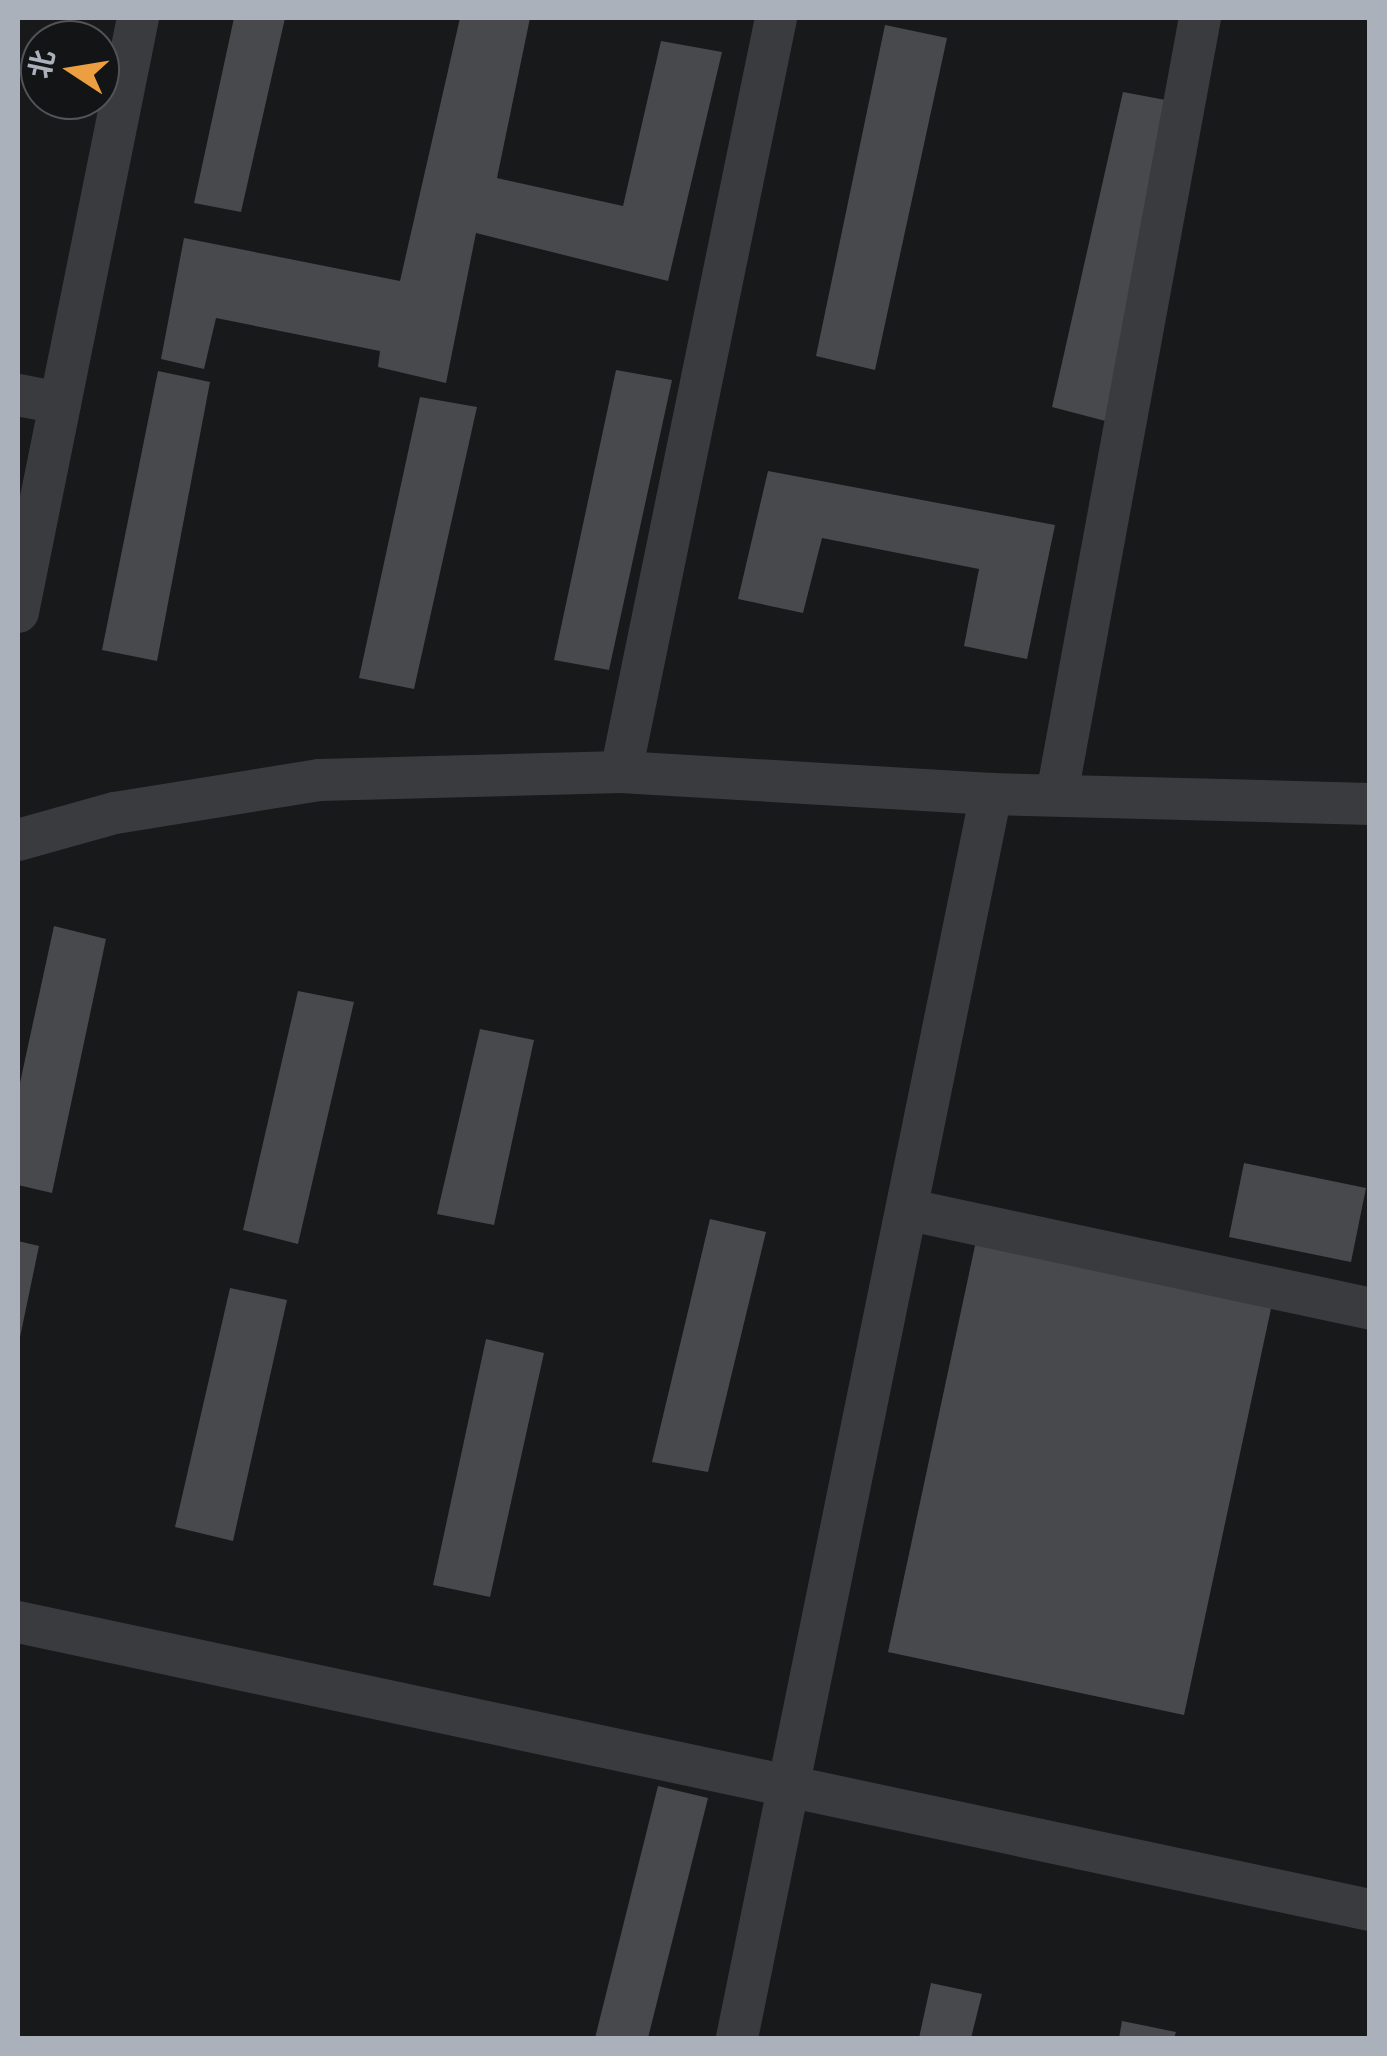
<!DOCTYPE html>
<meta charset="utf-8">
<style>
body{margin:0}
#map{position:relative;width:1387px;height:2056px;overflow:hidden;background:#18191b;font-family:"Fira Sans Condensed","Noto Sans SC",sans-serif}
div>[style]{position:absolute}
.building>*{inset:0;background:#48494d}
.minor>*{height:42px;margin:-21px;padding:0 21px;transform-origin:21px;border-radius:21px;background:#3a3b3f}
span{translate:-50% -50%;white-space:nowrap;text-align:center;line-height:1.15;-webkit-text-stroke:8px #131416;paint-order:stroke}
.frame{position:absolute;inset:0;border:20px solid #abb1ba;pointer-events:none}
.north{position:absolute;left:20px;top:20px;width:100px;height:100px;box-sizing:border-box;background:#131416;border:2px solid #505358;border-radius:50%;rotate:282deg;font-size:28px;font-weight:700;line-height:40px;text-align:center;color:#abb1ba}
.north::after{content:'';display:block;margin:auto;width:35px;height:45px;background:#eb9f40;clip-path:polygon(50% 0,100% 100%,50% 72%,0 100%)}
</style>
<div id="map">
<div class="building">
<div style="clip-path:polygon(234px 18px,285px 18px,241px 212px,194px 203px)"></div>
<div style="clip-path:polygon(460px 18px,530px 18px,497px 178px,623px 206px,661px 41px,722px 52px,668px 281px,476px 233px,446px 383px,378px 367px,380px 351px,216px 318px,204px 369px,161px 359px,184px 238px,400px 281px)"></div>
<div style="clip-path:polygon(885px 25px,947px 38px,875px 370px,816px 356px)"></div>
<div style="clip-path:polygon(1123px 92px,1187px 104px,1117px 424px,1052px 407px)"></div>
<div style="clip-path:polygon(616px 370px,672px 380px,609px 670px,554px 660px)"></div>
<div style="clip-path:polygon(158px 371px,210px 382px,157px 661px,102px 650px)"></div>
<div style="clip-path:polygon(420px 397px,477px 407px,414px 689px,359px 678px)"></div>
<div style="clip-path:polygon(768px 471px,1055px 525px,1027px 659px,964px 646px,979px 569px,822px 538px,803px 613px,738px 599px)"></div>
<div style="clip-path:polygon(54px 926px,106px 939px,52px 1193px,18px 1185px,18px 1092px)"></div>
<div style="clip-path:polygon(298px 991px,354px 1002px,298px 1244px,243px 1230px)"></div>
<div style="clip-path:polygon(480px 1029px,534px 1040px,494px 1225px,437px 1214px)"></div>
<div style="clip-path:polygon(1244px 1163px,1366px 1188px,1351px 1262px,1229px 1237px)"></div>
<div style="clip-path:polygon(710px 1219px,766px 1232px,708px 1472px,652px 1462px)"></div>
<div style="clip-path:polygon(18px 1241px,39px 1246px,19px 1342px,18px 1342px)"></div>
<div style="clip-path:polygon(976px 1241px,1272px 1304px,1184px 1715px,888px 1652px)"></div>
<div style="clip-path:polygon(230px 1288px,287px 1300px,233px 1541px,175px 1527px)"></div>
<div style="clip-path:polygon(486px 1339px,544px 1353px,490px 1597px,433px 1585px)"></div>
<div style="clip-path:polygon(658px 1786px,708px 1798px,648px 2038px,595px 2038px)"></div>
<div style="clip-path:polygon(931px 1983px,982px 1994px,971px 2038px,919px 2038px)"></div>
<div style="clip-path:polygon(1122px 2021px,1176px 2032px,1174px 2038px,1119px 2038px)"></div>
</div>
<div class="minor">
<div style="left:18px;top:395px;width:43px;rotate:10.8deg"></div>
<div style="left:18px;top:612px;width:606px;rotate:-78.58deg"></div>
<div style="left:621px;top:772px;width:770px;rotate:-78.38deg"></div>
<div style="left:1057px;top:794px;width:789px;rotate:-79.56deg"></div>
<div style="left:18px;top:840px;width:101px;rotate:-15.6deg"></div>
<div style="left:115px;top:813px;width:207px;rotate:-9.2deg"></div>
<div style="left:319px;top:780px;width:302px;rotate:-1.5deg"></div>
<div style="left:621px;top:772px;width:371px;rotate:3.4deg"></div>
<div style="left:991px;top:794px;width:379px;rotate:1.5deg"></div>
<div style="left:910px;top:1210px;width:471px;rotate:12.1deg"></div>
<div style="left:18px;top:1622px;width:1382px;rotate:12.03deg"></div>
<div style="left:737px;top:2038px;width:1270px;rotate:-78.46deg"></div>
</div>
<div class="frame"></div>
<div class="north">北</div>
</div>
